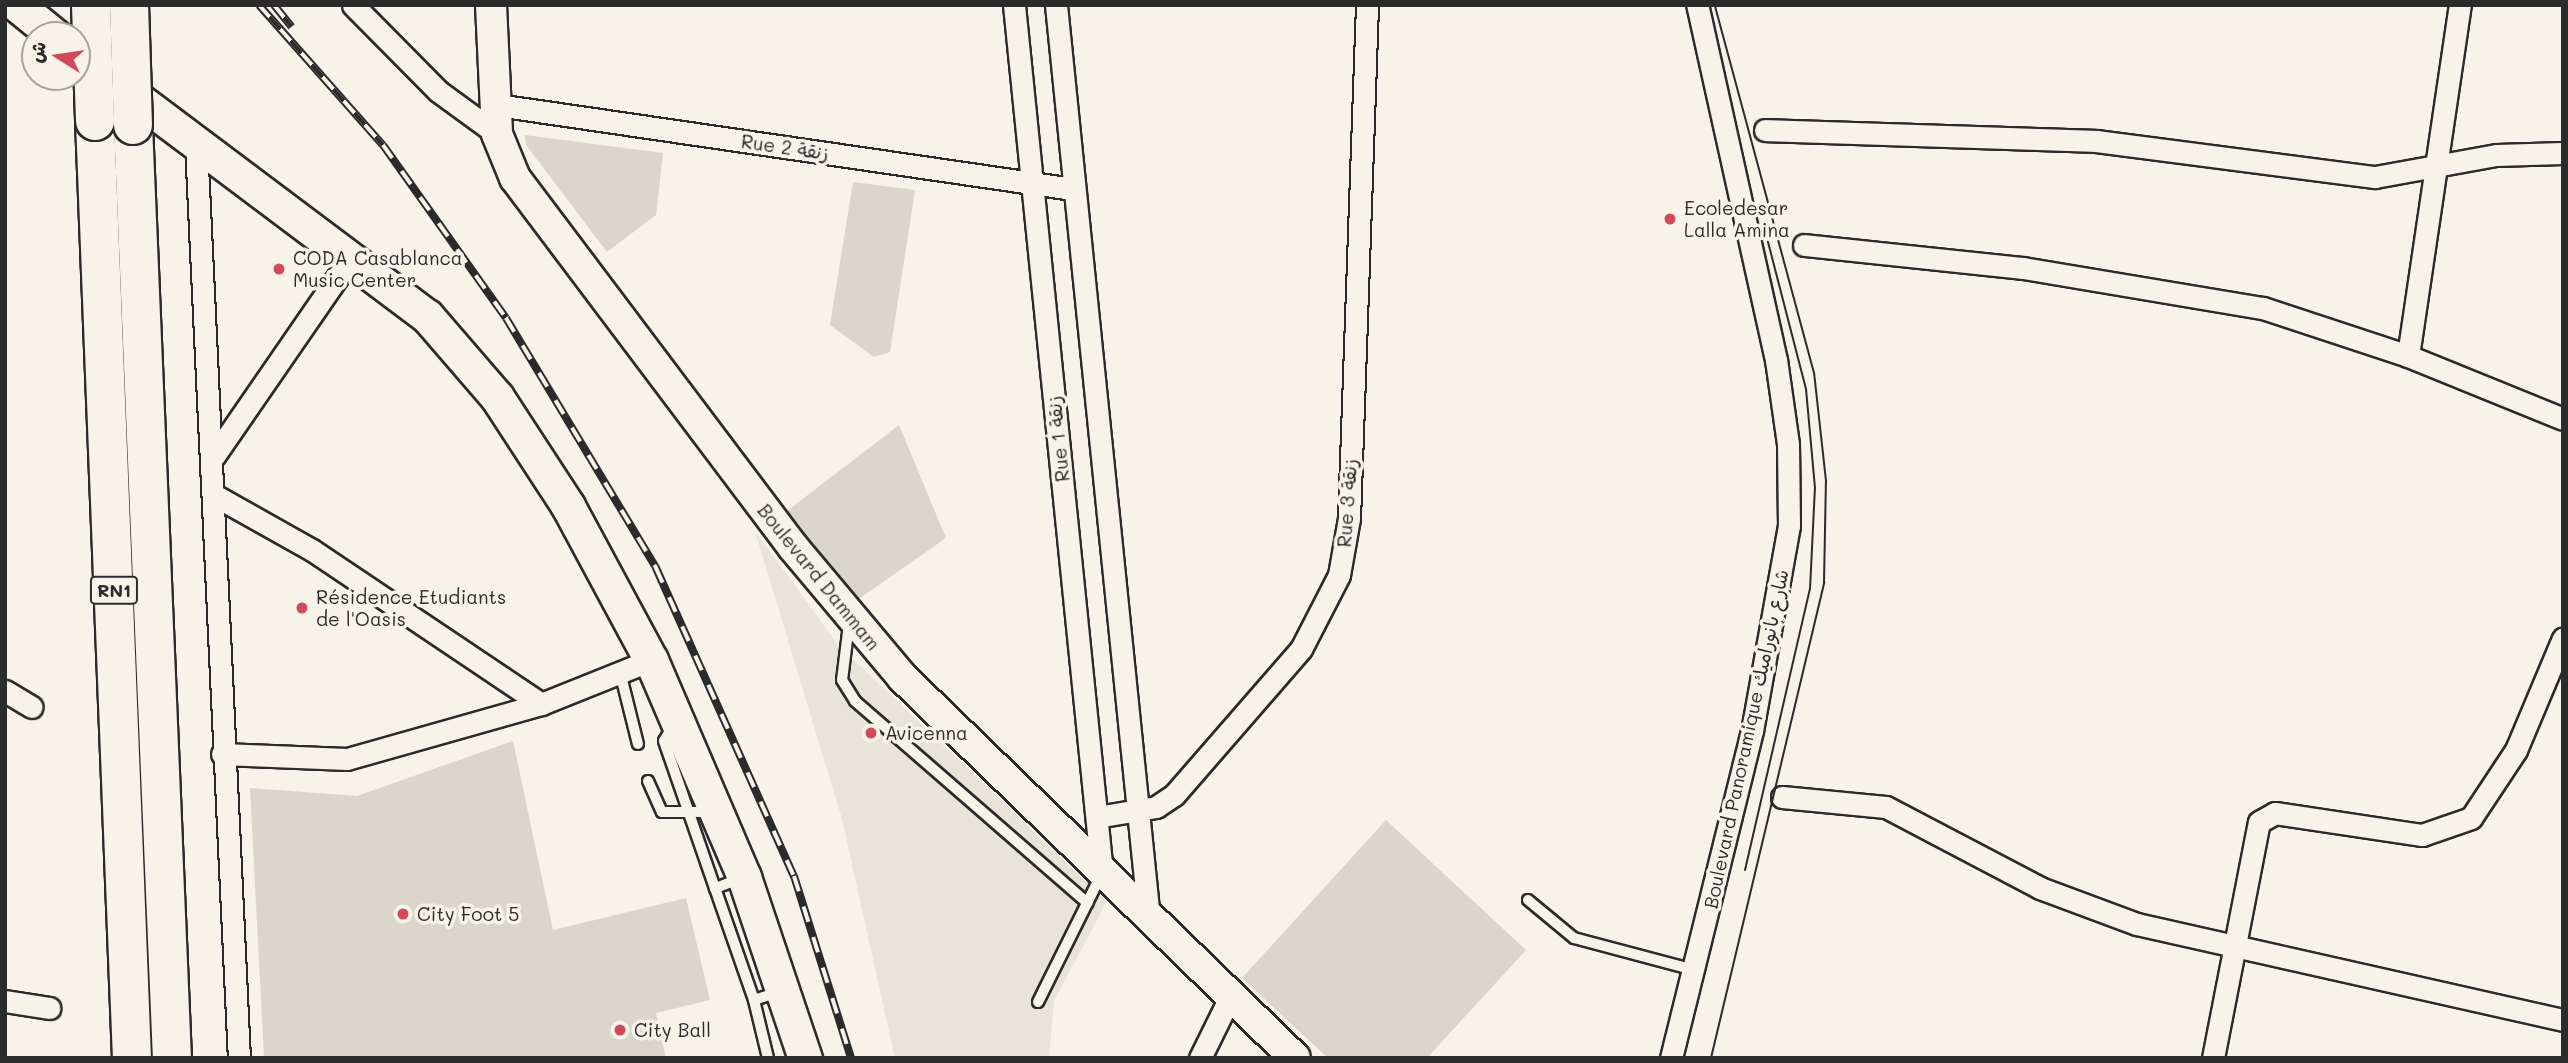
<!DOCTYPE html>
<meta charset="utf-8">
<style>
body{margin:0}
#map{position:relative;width:2568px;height:1063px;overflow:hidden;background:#f7f3e8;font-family:Mali,"Playpen Sans Arabic",sans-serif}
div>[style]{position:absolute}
.built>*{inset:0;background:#e8e4da}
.green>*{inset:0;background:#dad6cc}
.roads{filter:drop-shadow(2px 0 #2b2b2b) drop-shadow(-2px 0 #2b2b2b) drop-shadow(0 2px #2b2b2b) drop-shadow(0 -2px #2b2b2b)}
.lane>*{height:10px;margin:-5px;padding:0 5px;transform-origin:5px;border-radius:5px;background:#f7f3e8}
.street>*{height:21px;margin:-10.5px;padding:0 10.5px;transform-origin:10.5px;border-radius:10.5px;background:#f7f3e8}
.secondary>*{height:30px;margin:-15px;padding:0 15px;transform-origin:15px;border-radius:15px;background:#f7f3e8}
.primary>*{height:33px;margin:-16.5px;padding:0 16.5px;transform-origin:16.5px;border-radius:16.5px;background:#f7f3e8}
.highway>*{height:38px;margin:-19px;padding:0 19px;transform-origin:19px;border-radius:19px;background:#f7f3e8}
.tram>*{height:2px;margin:-1px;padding:0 1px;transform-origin:1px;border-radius:1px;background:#2b2b2b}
.rail>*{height:8px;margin-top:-4px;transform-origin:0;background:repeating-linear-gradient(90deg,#f7f3e8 0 16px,#2b2b2b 0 32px);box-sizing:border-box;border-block:2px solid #2b2b2b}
.bridges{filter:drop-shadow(2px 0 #2b2b2b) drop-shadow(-2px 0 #2b2b2b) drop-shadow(0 2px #2b2b2b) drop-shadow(0 -2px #2b2b2b)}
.highway-bridge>*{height:38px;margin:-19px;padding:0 19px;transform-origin:19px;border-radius:19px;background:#f7f3e8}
.dots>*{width:19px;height:19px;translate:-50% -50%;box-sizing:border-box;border:4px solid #f7f3e8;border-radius:50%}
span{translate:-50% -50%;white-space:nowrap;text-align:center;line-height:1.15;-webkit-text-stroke:7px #f7f3e8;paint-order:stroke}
.shield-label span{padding:2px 5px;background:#f7f3e8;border:2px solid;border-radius:5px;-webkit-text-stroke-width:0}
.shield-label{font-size:18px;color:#2b2b2b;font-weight:700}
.street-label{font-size:19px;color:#2b2b2b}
.poi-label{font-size:19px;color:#2b2b2b}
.left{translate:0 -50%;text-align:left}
.frame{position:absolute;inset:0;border:7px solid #2b2b2b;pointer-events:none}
.north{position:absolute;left:21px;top:21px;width:70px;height:70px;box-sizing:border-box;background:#f7f3e8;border:2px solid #a5a39c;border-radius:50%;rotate:282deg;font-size:19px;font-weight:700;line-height:28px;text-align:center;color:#2b2b2b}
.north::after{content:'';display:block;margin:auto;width:24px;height:32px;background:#d1495b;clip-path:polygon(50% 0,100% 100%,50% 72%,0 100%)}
</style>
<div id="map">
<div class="built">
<div style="clip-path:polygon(755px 531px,839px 646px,1107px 901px,1054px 1001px,1049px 1058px,895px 1058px,842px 819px)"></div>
</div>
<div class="green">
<div style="clip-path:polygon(525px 135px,663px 153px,656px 215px,607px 252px,526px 145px)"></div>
<div style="clip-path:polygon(853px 182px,915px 190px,890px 352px,874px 357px,830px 325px)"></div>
<div style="clip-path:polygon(899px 425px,946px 538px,853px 603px,787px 511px)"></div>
<div style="clip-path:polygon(513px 741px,553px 930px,686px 898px,710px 1000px,656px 1013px,666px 1058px,264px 1058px,250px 788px,357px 796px)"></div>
<div style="clip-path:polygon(1386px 820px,1526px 950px,1427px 1058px,1328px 1058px,1242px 978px)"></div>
</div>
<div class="roads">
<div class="lane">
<div style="left:849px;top:624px;width:56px;rotate:97.1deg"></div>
<div style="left:842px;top:680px;width:25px;rotate:58deg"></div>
<div style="left:855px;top:701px;width:308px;rotate:41deg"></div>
<div style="left:621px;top:676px;width:70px;rotate:76deg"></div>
<div style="left:673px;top:726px;width:17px;rotate:121deg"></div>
<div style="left:664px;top:741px;width:156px;rotate:70.9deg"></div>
<div style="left:648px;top:781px;width:34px;rotate:66deg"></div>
<div style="left:662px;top:812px;width:51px"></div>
<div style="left:739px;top:879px;width:26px;rotate:159deg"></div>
<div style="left:715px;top:888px;width:119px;rotate:70.8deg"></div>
<div style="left:1528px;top:900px;width:60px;rotate:39.6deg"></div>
<div style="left:1574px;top:938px;width:124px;rotate:14.9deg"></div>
<div style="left:1038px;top:1002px;width:144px;rotate:-63.6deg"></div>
<div style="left:768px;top:1058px;width:60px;rotate:-103.6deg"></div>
<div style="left:754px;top:1000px;width:25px;rotate:-18deg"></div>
</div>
<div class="street">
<div style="left:353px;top:5px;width:121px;rotate:45.3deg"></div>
<div style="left:438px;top:91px;width:73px;rotate:36.1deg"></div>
<div style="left:1014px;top:5px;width:872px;rotate:84.21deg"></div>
<div style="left:1056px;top:5px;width:919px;rotate:84.19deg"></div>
<div style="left:497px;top:105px;width:582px;rotate:8.3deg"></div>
<div style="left:1765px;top:130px;width:331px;rotate:1.9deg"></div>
<div style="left:2096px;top:141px;width:281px;rotate:7.4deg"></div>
<div style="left:2375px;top:177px;width:123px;rotate:-10.3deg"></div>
<div style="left:2496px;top:155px;width:67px;rotate:-1.7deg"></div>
<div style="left:196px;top:144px;width:915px;rotate:87.31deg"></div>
<div style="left:1804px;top:245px;width:220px;rotate:6deg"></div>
<div style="left:2023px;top:268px;width:243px;rotate:9.5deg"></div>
<div style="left:2263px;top:308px;width:153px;rotate:18.3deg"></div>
<div style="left:2408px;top:356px;width:167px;rotate:22.1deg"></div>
<div style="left:2408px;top:356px;width:355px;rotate:-81.6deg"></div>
<div style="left:214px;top:456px;width:239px;rotate:-55.4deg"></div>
<div style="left:214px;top:495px;width:112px;rotate:29.3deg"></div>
<div style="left:312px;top:550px;width:276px;rotate:33.9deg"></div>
<div style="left:5px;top:691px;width:31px;rotate:31deg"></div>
<div style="left:222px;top:754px;width:125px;rotate:2.3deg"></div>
<div style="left:347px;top:759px;width:202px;rotate:-15.8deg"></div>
<div style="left:541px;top:704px;width:118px;rotate:-21.8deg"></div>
<div style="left:1782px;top:797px;width:104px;rotate:5.5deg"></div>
<div style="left:1886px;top:807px;width:174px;rotate:27.7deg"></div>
<div style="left:2040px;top:888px;width:103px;rotate:20.4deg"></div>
<div style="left:2137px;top:924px;width:437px;rotate:12.7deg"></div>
<div style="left:1097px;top:817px;width:60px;rotate:-9.6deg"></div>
<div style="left:1156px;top:807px;width:22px;rotate:-34deg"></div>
<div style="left:1174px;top:795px;width:194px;rotate:-49deg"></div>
<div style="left:1301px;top:649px;width:83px;rotate:-62.8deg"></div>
<div style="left:1339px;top:575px;width:58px;rotate:-80deg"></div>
<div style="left:1349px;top:518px;width:513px;rotate:-87.99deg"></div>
<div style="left:5px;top:1001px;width:45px;rotate:9deg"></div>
<div style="left:1200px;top:1058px;width:70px;rotate:-63.8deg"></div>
<div style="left:1671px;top:1058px;width:337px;rotate:-76.1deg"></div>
<div style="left:1752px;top:731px;width:208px;rotate:-79.8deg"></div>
<div style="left:1789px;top:526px;width:82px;rotate:-90.7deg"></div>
<div style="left:1788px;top:444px;width:85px;rotate:-98.1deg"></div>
<div style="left:1776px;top:360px;width:364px;rotate:-102.5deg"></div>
<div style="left:2213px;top:1058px;width:240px;rotate:-79deg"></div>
<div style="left:2259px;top:822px;width:18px;rotate:-29deg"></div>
<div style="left:2275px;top:813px;width:149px;rotate:8.5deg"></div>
<div style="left:2422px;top:835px;width:52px;rotate:-19.1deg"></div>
<div style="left:2471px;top:818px;width:82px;rotate:-56.5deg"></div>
<div style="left:2516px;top:750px;width:121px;rotate:-67.2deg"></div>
</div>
<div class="secondary">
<div style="left:491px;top:5px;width:129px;rotate:87.3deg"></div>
<div style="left:497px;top:134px;width:48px;rotate:67.8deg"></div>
<div style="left:515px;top:178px;width:462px;rotate:53deg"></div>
<div style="left:793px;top:547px;width:170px;rotate:50deg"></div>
<div style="left:902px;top:677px;width:547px;rotate:44.11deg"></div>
</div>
<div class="primary">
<div style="left:17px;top:5px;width:48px;rotate:39deg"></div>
<div style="left:115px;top:82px;width:390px;rotate:36.9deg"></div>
<div style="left:427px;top:316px;width:107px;rotate:49.2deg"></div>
<div style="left:497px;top:397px;width:130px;rotate:56.9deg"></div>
<div style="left:568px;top:506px;width:175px;rotate:61.7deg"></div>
<div style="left:651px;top:660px;width:236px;rotate:66.8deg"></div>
<div style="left:744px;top:877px;width:191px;rotate:71.4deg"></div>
</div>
<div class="highway">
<div style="left:95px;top:121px;width:938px;rotate:87.74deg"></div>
<div style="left:133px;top:125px;width:934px;rotate:87.61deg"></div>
</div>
</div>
<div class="tram">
<div style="left:1745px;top:870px;width:288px;rotate:-77deg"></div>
<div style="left:1810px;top:589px;width:101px;rotate:-87.2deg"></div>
<div style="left:1815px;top:488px;width:99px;rotate:-95.2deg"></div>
<div style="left:1806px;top:389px;width:152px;rotate:-104.5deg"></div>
<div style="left:1711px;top:1058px;width:489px;rotate:-76.6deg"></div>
<div style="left:1824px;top:582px;width:101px;rotate:-88.9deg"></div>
<div style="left:1826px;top:481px;width:109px;rotate:-96.3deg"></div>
<div style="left:1814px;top:373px;width:381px;rotate:-105.1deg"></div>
</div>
<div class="rail">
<div style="left:259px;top:5px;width:187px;rotate:48.5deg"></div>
<div style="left:383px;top:145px;width:212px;rotate:54.6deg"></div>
<div style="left:506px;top:318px;width:292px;rotate:59deg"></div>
<div style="left:656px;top:568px;width:338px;rotate:65.9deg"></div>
<div style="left:794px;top:876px;width:191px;rotate:72.6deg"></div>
<div style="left:274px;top:5px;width:28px;rotate:51deg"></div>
</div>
<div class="bridges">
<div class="highway-bridge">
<div style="left:91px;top:5px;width:116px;rotate:88deg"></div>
<div style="left:129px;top:5px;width:120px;rotate:88.1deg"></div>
</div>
</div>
<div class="dots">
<div style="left:1670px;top:219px;background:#d1495b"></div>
<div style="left:279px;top:269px;background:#d1495b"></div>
<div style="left:302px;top:608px;background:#d1495b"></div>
<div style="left:871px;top:733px;background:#d1495b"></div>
<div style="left:403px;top:914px;background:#d1495b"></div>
<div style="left:620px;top:1030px;background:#d1495b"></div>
</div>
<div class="shield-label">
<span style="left:114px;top:590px">RN1</span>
</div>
<div class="street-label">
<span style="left:785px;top:147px;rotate:8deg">Rue 2 زنقة</span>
<span style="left:1058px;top:439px;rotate:-96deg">Rue 1 زنقة</span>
<span style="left:1347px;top:503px;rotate:-86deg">Rue 3 زنقة</span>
<span style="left:819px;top:577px;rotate:51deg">Boulevard Dammam</span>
<span style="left:1746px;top:739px;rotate:-78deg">Boulevard Panoramique شارع بانوراميك</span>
</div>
<div class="poi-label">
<span class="left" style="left:1684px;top:219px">Ecoledesar<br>Lalla Amina</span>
<span class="left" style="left:293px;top:269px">CODA Casablanca<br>Music Center</span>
<span class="left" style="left:316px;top:608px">Résidence Etudiants<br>de l'Oasis</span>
<span class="left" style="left:885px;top:733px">Avicenna</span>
<span class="left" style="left:417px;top:914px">City Foot 5</span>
<span class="left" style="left:634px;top:1030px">City Ball</span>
</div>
<div class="frame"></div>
<div class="north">ش</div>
</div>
